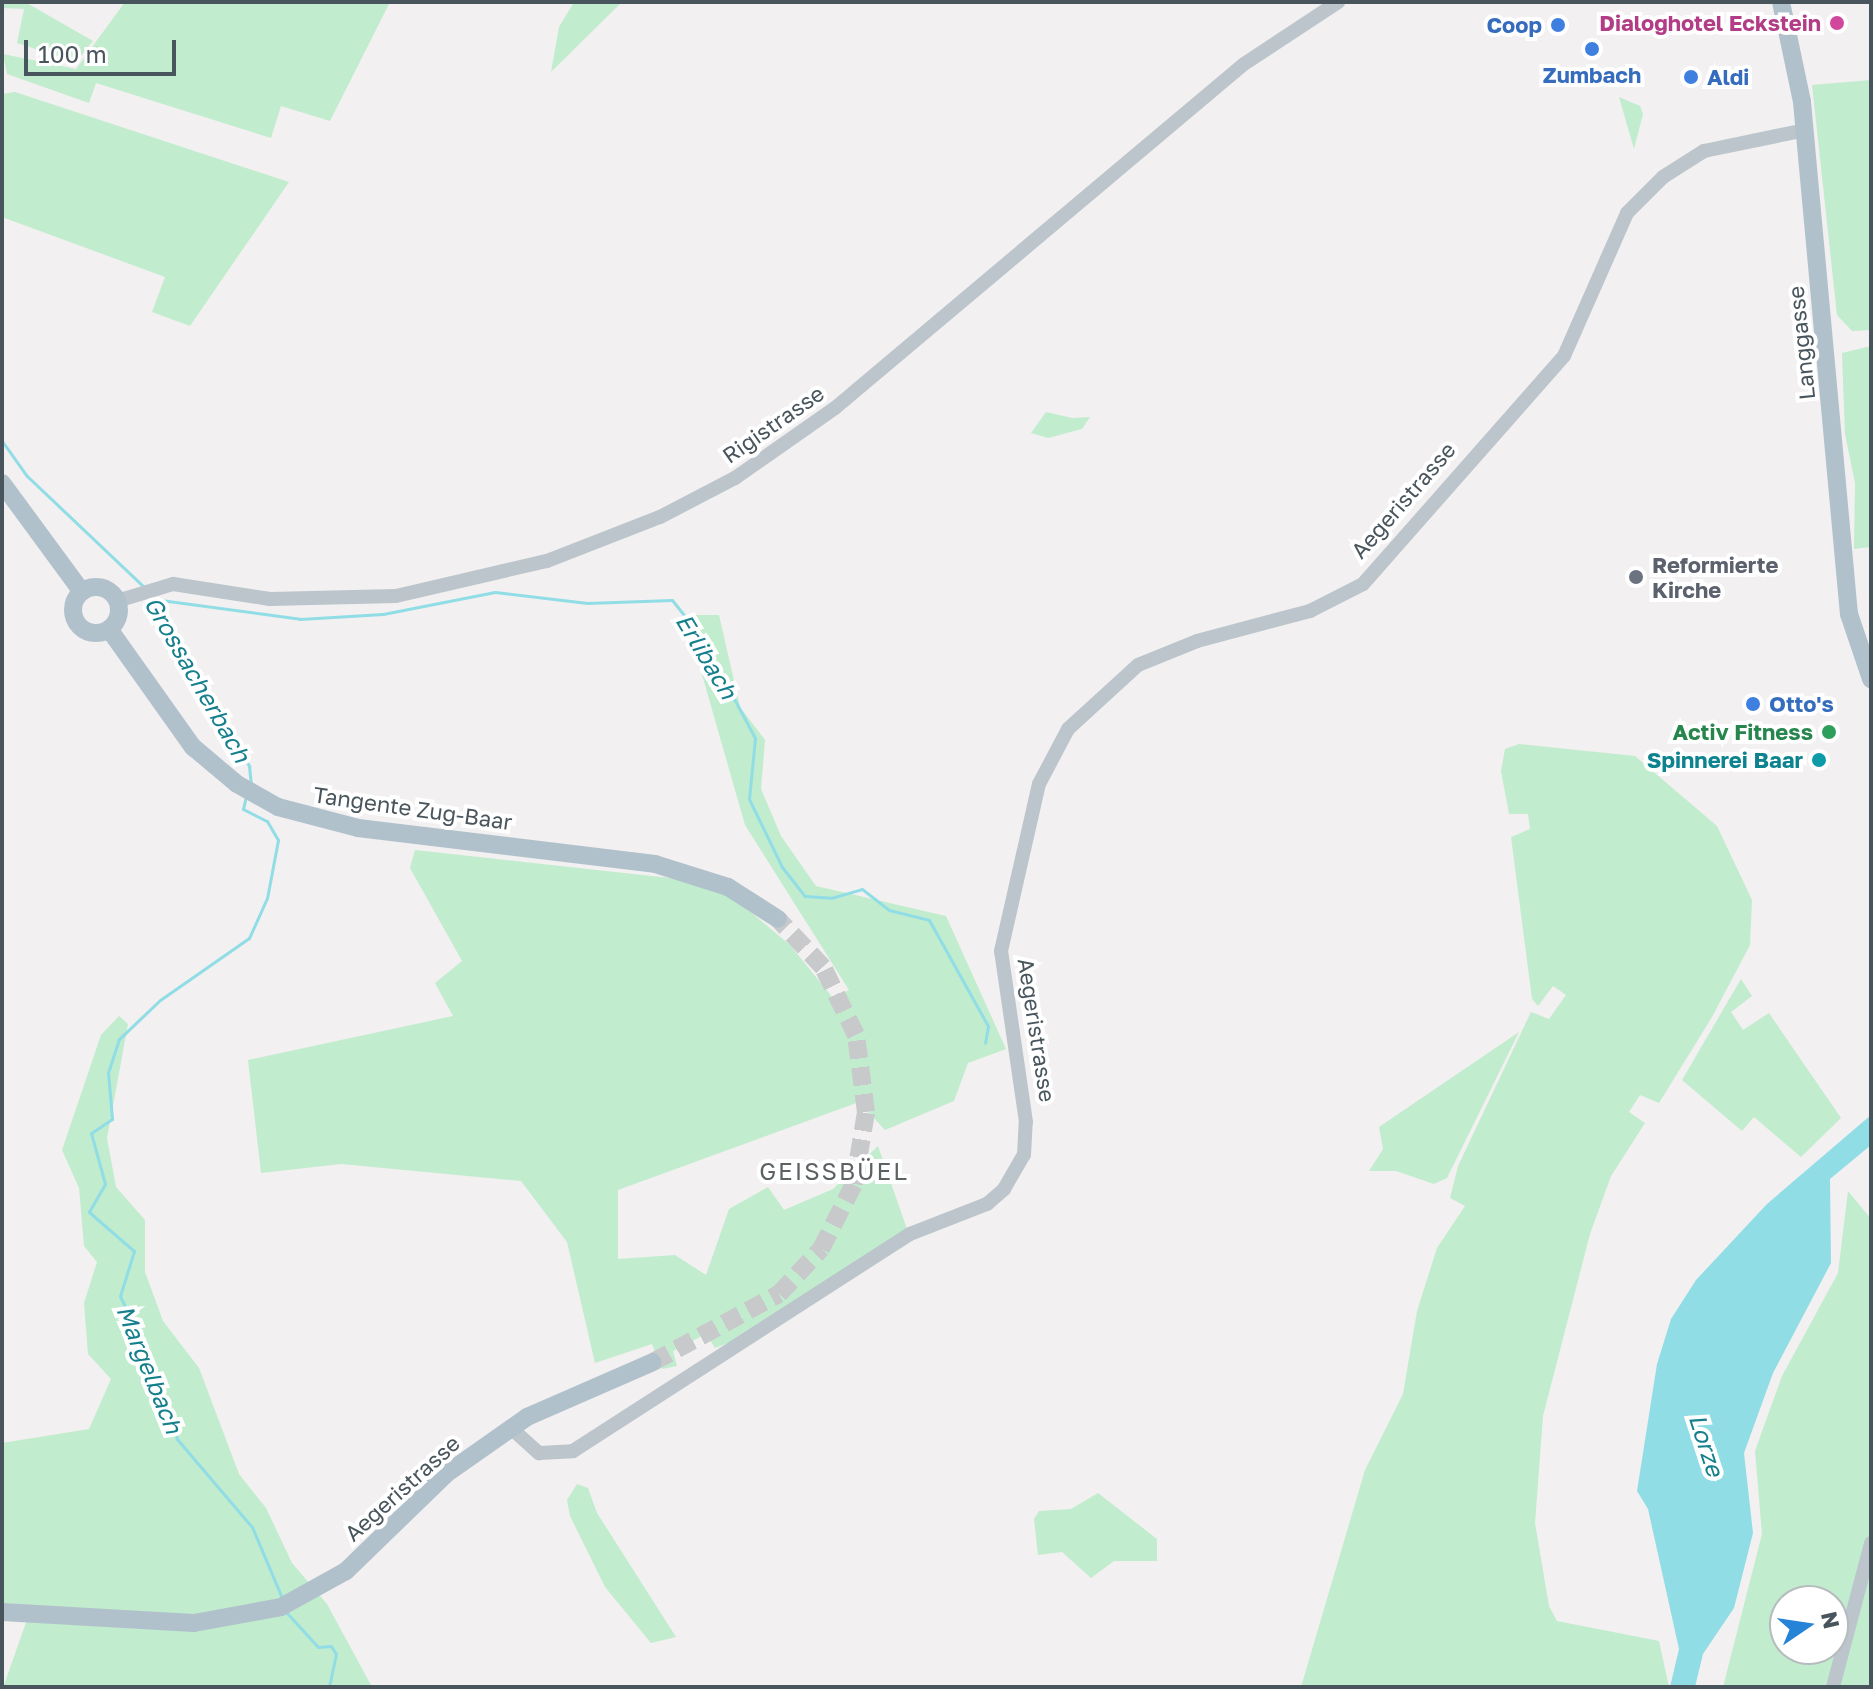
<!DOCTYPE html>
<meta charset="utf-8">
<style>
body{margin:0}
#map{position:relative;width:1873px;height:1689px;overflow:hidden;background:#f2f0f0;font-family:"Golos Text",sans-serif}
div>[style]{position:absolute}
.green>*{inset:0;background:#c1ecce}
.water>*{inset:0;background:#91dde6}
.stream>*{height:3px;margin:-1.5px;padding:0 1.5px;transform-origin:1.5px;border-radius:1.5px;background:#91dde6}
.major-tunnel>*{height:18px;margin-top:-9px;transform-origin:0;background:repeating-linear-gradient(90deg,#c8c9cb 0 18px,transparent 0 27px)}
.minor>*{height:14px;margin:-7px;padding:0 7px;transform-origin:7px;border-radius:7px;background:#bcc5cb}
.major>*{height:18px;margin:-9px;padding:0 9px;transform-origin:9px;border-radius:9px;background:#b1c1cc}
.major>.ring{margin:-9px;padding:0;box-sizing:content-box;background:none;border:18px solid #b1c1cc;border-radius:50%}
.dots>*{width:22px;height:22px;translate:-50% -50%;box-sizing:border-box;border:4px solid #fff;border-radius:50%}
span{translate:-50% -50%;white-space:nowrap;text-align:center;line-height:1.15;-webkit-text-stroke:8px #fff;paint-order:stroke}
.hotel-label{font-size:22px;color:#b23c85;font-weight:700}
.right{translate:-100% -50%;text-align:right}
.shop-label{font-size:22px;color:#366cbe;font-weight:700}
.left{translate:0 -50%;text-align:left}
.street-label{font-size:22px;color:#49555c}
.worship-label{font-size:22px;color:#5b616d;font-weight:700}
.leisure-label{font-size:22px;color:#27864d;font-weight:700}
.culture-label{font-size:22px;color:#0d838f;font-weight:700}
.water-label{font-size:24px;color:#157f8c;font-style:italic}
.neighbourhood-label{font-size:24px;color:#5c6164;letter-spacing:2px}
.frame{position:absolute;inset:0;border:4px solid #49555c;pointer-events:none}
.north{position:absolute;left:1769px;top:1585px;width:80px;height:80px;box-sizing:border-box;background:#fff;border:2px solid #b6bbbe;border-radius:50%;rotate:77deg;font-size:22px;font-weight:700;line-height:32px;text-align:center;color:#49555c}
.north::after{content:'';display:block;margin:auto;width:28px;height:36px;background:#2584d7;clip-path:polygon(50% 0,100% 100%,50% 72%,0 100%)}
.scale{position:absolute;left:24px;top:40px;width:152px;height:36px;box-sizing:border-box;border:4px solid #49555c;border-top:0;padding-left:10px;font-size:24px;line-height:28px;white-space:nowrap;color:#49555c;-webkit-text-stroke:6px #fff;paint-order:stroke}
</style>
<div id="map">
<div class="green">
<div style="clip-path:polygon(2px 2px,25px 2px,93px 41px,76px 62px,17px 43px,24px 9px,2px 8px)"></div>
<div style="clip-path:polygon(125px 2px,390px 2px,330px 121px,281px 106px,271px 138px,96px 83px,89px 103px,7px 74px,3px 54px,76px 69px)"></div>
<div style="clip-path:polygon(574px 2px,622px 2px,551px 72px,559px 27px)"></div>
<div style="clip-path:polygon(1871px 80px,1871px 330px,1852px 331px,1837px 315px,1812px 85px)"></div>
<div style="clip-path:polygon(15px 92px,289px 182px,190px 326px,152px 312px,165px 277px,2px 217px,2px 94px)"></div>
<div style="clip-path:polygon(1619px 97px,1640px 106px,1643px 114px,1634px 149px)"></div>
<div style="clip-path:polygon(1871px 346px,1871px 547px,1854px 549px,1855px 483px,1845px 434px,1842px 353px)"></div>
<div style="clip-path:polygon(1046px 412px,1072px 418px,1090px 417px,1082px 429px,1048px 438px,1031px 433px)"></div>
<div style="clip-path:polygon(685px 615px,719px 615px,740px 707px,765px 740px,761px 789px,781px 836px,816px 886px,946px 916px,1006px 1049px,968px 1063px,954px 1101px,885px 1130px,859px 1102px,618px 1190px,618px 1259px,675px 1255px,706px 1275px,729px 1209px,768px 1187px,784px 1210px,833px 1189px,878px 1146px,907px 1229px,755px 1333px,715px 1348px,706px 1334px,673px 1351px,677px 1366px,662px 1369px,652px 1344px,595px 1363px,567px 1242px,521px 1181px,341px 1164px,261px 1173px,248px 1060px,453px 1016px,435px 983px,462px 961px,410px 868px,415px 850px,679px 879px,735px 899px,790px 945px,833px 998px,849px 990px,745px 825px)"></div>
<div style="clip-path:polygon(1519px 744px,1635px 756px,1717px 826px,1752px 900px,1750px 945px,1712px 1017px,1659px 1103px,1640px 1095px,1629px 1112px,1645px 1123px,1611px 1176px,1590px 1234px,1543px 1416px,1535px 1523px,1549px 1606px,1557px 1621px,1659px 1641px,1669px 1687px,1301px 1687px,1365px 1470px,1403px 1394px,1417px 1311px,1437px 1248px,1465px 1206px,1450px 1198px,1458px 1166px,1531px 1012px,1549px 1019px,1566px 995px,1553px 986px,1538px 1006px,1532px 999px,1511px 837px,1530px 829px,1528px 814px,1509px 814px,1501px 771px,1505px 749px)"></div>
<div style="clip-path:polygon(1741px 979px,1752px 996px,1731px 1012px,1743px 1030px,1769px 1013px,1841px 1118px,1801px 1157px,1754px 1117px,1742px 1131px,1682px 1080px)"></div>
<div style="clip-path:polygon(119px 1016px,128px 1024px,107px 1138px,116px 1187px,145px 1220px,145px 1272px,163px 1321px,199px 1368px,239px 1474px,266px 1508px,292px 1563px,327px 1604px,372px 1687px,4px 1685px,29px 1614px,2px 1612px,2px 1443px,89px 1429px,111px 1379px,88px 1354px,84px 1303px,97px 1262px,84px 1246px,79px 1188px,62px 1150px,101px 1035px)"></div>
<div style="clip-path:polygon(1519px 1032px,1447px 1178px,1434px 1184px,1396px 1171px,1369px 1171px,1383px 1149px,1379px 1127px)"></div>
<div style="clip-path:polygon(evenodd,1848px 1191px,1871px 1219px,1871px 1687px,1723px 1687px,1762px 1534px,1755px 1451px,1782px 1376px,1838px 1273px,1848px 1191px,1785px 1601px,1833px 1601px,1833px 1649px,1785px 1649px,1785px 1601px)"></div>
<div style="clip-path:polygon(577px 1484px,588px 1488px,597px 1513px,676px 1637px,651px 1643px,605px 1587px,570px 1516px,567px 1500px)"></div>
<div style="clip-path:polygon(1098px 1493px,1157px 1539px,1157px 1561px,1114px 1561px,1091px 1578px,1062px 1552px,1038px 1555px,1034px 1519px,1039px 1511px,1071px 1509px)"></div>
</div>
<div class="water">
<div style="clip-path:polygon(1871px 1115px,1871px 1145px,1830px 1179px,1831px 1263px,1773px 1373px,1744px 1453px,1753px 1533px,1734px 1608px,1703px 1654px,1695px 1687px,1670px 1687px,1679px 1649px,1648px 1509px,1637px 1491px,1657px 1364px,1671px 1319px,1696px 1280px,1767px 1204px)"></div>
</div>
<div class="stream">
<div style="left:2px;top:441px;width:43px;rotate:54.5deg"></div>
<div style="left:27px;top:476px;width:164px;rotate:43.5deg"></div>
<div style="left:150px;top:595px;width:198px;rotate:59.9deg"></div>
<div style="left:249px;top:766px;width:20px;rotate:84deg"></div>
<div style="left:153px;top:599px;width:148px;rotate:7.7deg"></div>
<div style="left:300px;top:619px;width:83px;rotate:-3.4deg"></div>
<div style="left:383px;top:614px;width:114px;rotate:-11.1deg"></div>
<div style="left:495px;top:592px;width:93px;rotate:6.8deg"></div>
<div style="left:587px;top:603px;width:85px;rotate:-2deg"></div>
<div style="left:672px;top:600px;width:45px;rotate:51.3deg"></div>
<div style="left:700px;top:635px;width:117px;rotate:61.9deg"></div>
<div style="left:755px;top:738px;width:61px;rotate:95.6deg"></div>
<div style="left:749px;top:799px;width:76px;rotate:64.1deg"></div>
<div style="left:782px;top:867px;width:37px;rotate:52deg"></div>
<div style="left:805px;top:896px;width:26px;rotate:4deg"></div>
<div style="left:831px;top:898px;width:32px;rotate:-16deg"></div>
<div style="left:862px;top:889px;width:34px;rotate:38deg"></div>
<div style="left:889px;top:910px;width:41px;rotate:14deg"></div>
<div style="left:929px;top:920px;width:121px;rotate:60.9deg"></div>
<div style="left:988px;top:1026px;width:17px;rotate:100deg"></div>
<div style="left:246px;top:796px;width:13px;rotate:103deg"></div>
<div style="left:243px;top:809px;width:27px;rotate:27deg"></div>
<div style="left:267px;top:821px;width:22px;rotate:60deg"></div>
<div style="left:278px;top:840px;width:59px;rotate:100.7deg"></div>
<div style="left:267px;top:898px;width:44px;rotate:114.2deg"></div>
<div style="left:249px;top:938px;width:108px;rotate:145.1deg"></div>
<div style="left:160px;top:1000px;width:57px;rotate:136.4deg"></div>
<div style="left:119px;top:1039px;width:35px;rotate:108deg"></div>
<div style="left:108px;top:1072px;width:47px;rotate:85.1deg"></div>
<div style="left:112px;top:1119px;width:25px;rotate:146deg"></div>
<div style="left:91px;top:1133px;width:53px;rotate:74.6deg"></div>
<div style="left:105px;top:1184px;width:32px;rotate:120deg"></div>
<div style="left:89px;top:1212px;width:60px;rotate:40.9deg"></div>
<div style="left:134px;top:1251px;width:47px;rotate:107.3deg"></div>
<div style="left:120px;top:1296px;width:84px;rotate:64.7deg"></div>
<div style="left:156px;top:1372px;width:70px;rotate:72.6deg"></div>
<div style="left:177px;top:1439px;width:116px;rotate:49.6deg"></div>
<div style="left:252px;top:1527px;width:77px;rotate:67.1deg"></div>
<div style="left:287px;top:1613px;width:46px;rotate:47.6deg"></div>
<div style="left:318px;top:1647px;width:13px;rotate:-4deg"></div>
<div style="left:331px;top:1646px;width:9px;rotate:58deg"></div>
<div style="left:336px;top:1654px;width:34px;rotate:102deg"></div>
</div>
<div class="major-tunnel">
<div style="left:653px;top:1362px;width:143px;rotate:-28.4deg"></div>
<div style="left:779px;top:1294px;width:62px;rotate:-47deg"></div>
<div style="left:821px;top:1249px;width:73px;rotate:-63.1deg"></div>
<div style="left:854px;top:1184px;width:73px;rotate:-80.5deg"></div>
<div style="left:866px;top:1112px;width:78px;rotate:-97.4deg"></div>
<div style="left:856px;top:1035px;width:76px;rotate:-115.9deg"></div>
<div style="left:823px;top:967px;width:66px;rotate:-133.2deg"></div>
</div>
<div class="minor">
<div style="left:117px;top:601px;width:59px;rotate:-16.9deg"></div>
<div style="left:173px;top:584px;width:98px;rotate:8.8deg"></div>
<div style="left:270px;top:599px;width:126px;rotate:-1.4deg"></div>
<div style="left:396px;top:596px;width:155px;rotate:-13.1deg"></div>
<div style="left:547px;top:561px;width:121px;rotate:-21.3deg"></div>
<div style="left:660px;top:517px;width:85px;rotate:-27.5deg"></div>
<div style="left:735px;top:478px;width:122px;rotate:-35deg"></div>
<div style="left:835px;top:408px;width:534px;rotate:-40.07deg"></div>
<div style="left:1244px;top:64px;width:113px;rotate:-33.4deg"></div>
<div style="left:511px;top:1428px;width:38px;rotate:42deg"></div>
<div style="left:539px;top:1453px;width:34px;rotate:-3deg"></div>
<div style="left:573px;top:1451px;width:401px;rotate:-32.8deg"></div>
<div style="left:910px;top:1234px;width:83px;rotate:-21.3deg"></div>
<div style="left:987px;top:1204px;width:23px;rotate:-41deg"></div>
<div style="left:1004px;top:1189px;width:39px;rotate:-60deg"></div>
<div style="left:1024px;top:1155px;width:33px;rotate:-87deg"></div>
<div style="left:1026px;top:1122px;width:173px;rotate:-98.3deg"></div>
<div style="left:1001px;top:951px;width:171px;rotate:-77.2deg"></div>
<div style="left:1039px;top:784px;width:62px;rotate:-62.2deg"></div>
<div style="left:1068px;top:729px;width:95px;rotate:-42.4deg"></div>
<div style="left:1138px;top:665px;width:64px;rotate:-22.1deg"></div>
<div style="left:1197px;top:641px;width:117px;rotate:-14.9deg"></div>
<div style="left:1310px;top:611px;width:59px;rotate:-27deg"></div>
<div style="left:1363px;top:584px;width:304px;rotate:-48.6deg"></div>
<div style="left:1564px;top:356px;width:156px;rotate:-66.2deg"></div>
<div style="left:1627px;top:213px;width:51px;rotate:-45deg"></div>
<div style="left:1663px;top:177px;width:49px;rotate:-32.4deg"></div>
<div style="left:1704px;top:151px;width:103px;rotate:-11.7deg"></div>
<div style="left:1833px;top:1687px;width:149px;rotate:-75.2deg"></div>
</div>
<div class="major">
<div style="left:1781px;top:2px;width:102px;rotate:78.1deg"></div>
<div style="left:1802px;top:102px;width:514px;rotate:84.76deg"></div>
<div style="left:1849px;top:614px;width:69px;rotate:71.3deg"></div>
<div style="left:2px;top:483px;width:135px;rotate:53.7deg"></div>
<div class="ring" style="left:73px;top:587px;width:28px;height:28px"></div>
<div style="left:109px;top:629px;width:145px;rotate:54.6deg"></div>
<div style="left:193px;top:747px;width:57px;rotate:40.1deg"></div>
<div style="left:237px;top:784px;width:47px;rotate:29.3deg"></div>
<div style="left:278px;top:807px;width:83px;rotate:14.7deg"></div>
<div style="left:358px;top:828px;width:299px;rotate:6.9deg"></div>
<div style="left:655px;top:864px;width:77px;rotate:17.5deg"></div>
<div style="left:728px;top:887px;width:59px;rotate:32.6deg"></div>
<div style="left:2px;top:1612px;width:192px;rotate:3.3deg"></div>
<div style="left:194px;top:1623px;width:88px;rotate:-10.4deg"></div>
<div style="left:281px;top:1607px;width:74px;rotate:-29deg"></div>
<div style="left:346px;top:1571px;width:139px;rotate:-44.1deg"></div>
<div style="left:446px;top:1474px;width:99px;rotate:-35.1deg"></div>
<div style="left:527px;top:1417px;width:137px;rotate:-23.6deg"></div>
</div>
<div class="dots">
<div style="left:1837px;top:23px;background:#d1479c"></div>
<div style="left:1558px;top:25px;background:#3f7fe0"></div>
<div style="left:1592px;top:49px;background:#3f7fe0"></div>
<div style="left:1691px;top:77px;background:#3f7fe0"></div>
<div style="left:1636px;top:577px;background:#6b7280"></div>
<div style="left:1753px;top:704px;background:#3f7fe0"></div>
<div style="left:1829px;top:732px;background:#2e9e5b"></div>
<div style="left:1819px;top:760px;background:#0f9aa8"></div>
</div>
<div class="hotel-label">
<span class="right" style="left:1821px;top:23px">Dialoghotel Eckstein</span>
</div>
<div class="shop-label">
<span class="right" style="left:1542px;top:25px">Coop</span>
<span style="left:1592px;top:75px">Zumbach</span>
<span class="left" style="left:1707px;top:77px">Aldi</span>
<span class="left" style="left:1769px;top:704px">Otto's</span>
</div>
<div class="street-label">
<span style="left:1801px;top:343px;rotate:-96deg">Langgasse</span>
<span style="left:773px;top:424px;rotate:-35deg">Rigistrasse</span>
<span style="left:1403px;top:500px;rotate:-49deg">Aegeristrasse</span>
<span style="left:413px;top:808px;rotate:8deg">Tangente Zug-Baar</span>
<span style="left:1037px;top:1030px;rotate:81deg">Aegeristrasse</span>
<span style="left:402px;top:1488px;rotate:-42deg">Aegeristrasse</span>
</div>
<div class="worship-label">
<span class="left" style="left:1652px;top:577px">Reformierte<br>Kirche</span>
</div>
<div class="leisure-label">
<span class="right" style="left:1813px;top:732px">Activ Fitness</span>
</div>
<div class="culture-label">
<span class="right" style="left:1803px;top:760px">Spinnerei Baar</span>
</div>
<div class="water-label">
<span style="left:707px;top:656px;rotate:59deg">Erlibach</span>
<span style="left:198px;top:679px;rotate:60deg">Grossacherbach</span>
<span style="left:150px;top:1369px;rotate:68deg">Margelbach</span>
<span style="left:1707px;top:1445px;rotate:72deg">Lorze</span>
</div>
<div class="neighbourhood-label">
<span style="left:834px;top:1171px">GEISSBÜEL</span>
</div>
<div class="frame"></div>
<div class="north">N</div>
<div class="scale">100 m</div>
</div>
